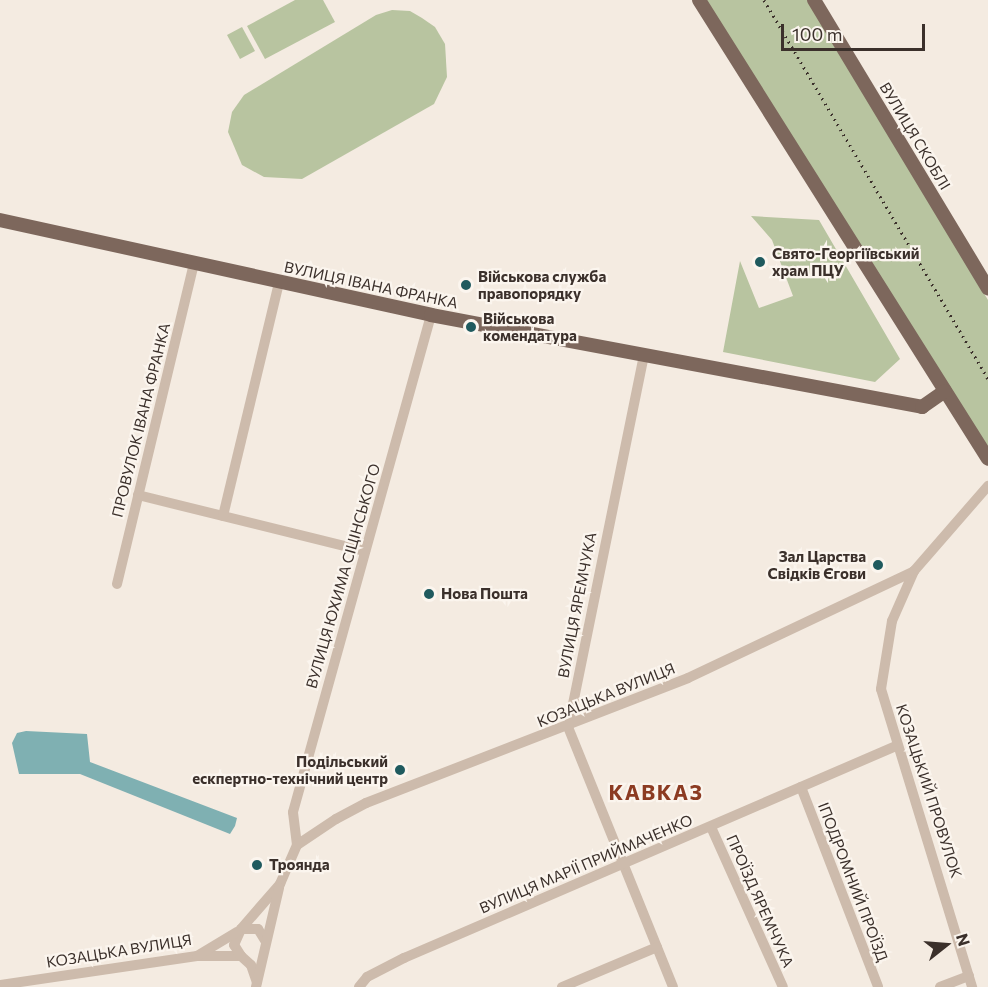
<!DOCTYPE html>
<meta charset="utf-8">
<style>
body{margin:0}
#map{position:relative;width:988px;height:987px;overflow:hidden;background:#f4ebe1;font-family:Commissioner,sans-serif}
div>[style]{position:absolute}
.green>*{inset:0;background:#b8c4a0}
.water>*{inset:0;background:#7fb0b2}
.minor>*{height:10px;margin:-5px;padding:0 5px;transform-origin:5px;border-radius:5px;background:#cdbbac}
.major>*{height:14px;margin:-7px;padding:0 7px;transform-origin:7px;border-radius:7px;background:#7d675c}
.rail>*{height:3px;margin-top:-1.5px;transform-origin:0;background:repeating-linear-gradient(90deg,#3b302b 0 1.5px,transparent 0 6px)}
.dots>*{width:16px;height:16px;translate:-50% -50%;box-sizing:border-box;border:3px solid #fbf5ee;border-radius:50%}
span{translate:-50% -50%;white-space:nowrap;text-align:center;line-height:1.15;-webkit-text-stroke:4.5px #fbf5ee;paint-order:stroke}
.street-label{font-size:15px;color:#3b302b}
.poi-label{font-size:15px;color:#3b302b;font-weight:700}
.left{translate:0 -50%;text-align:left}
.right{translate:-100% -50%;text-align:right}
.district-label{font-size:21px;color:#8c3b22;font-weight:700;letter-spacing:1.5px}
.north{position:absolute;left:916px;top:915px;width:60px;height:60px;-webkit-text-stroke:4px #fbf5ee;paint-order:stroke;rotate:73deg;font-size:16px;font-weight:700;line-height:24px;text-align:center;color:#3b302b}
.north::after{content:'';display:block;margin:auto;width:21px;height:27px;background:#3b302b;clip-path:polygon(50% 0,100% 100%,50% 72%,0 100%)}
.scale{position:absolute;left:781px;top:24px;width:144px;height:27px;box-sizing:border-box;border:3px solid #3b302b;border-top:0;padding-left:8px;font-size:18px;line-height:21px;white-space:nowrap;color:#3b302b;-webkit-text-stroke:4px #fbf5ee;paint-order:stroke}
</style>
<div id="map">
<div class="green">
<div style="clip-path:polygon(295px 0,323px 0,335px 22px,265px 59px,247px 26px)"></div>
<div style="clip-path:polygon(704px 0,807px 0,988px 300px,988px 452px)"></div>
<div style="clip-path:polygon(392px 10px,410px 11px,422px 18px,435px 27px,445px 44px,447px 77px,434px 104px,302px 179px,264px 177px,242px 165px,228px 132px,232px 112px,244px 95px,376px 15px)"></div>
<div style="clip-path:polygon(242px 27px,255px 51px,240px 59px,227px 35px)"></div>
<div style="clip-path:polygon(751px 216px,819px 220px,900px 359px,875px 382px,723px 352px,740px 261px,759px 308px,793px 296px,772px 240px)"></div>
</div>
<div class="water">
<div style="clip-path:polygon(26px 731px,87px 734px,90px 762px,237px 818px,235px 826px,230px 834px,80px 774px,19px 774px,12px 743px,17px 733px)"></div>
</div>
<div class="minor">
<div style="left:644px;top:355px;width:380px;rotate:101.5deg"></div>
<div style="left:568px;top:727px;width:280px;rotate:68deg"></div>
<div style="left:138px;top:495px;width:234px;rotate:13.9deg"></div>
<div style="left:223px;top:516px;width:241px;rotate:-76.5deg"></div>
<div style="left:914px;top:571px;width:55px;rotate:113.7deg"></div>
<div style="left:892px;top:621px;width:69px;rotate:99.2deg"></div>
<div style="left:881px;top:689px;width:312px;rotate:73deg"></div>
<div style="left:117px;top:584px;width:330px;rotate:-76.5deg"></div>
<div style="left:801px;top:787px;width:214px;rotate:68.9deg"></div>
<div style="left:711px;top:827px;width:175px;rotate:65.8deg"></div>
<div style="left:297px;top:845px;width:33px;rotate:-97deg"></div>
<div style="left:293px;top:812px;width:516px;rotate:-74.48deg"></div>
<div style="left:241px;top:929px;width:60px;rotate:-49.1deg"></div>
<div style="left:280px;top:884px;width:43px;rotate:-66.4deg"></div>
<div style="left:297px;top:845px;width:47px;rotate:-33.7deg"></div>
<div style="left:336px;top:819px;width:34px;rotate:-28deg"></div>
<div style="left:366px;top:803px;width:345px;rotate:-21.2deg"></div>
<div style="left:688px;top:678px;width:250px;rotate:-25.3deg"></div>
<div style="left:914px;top:571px;width:113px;rotate:-49deg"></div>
<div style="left:198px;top:956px;width:43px"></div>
<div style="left:241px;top:956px;width:13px;rotate:42deg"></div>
<div style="left:251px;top:965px;width:18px;rotate:71deg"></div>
<div style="left:241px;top:956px;width:13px;rotate:-122deg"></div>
<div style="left:234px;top:945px;width:17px;rotate:-66deg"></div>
<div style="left:241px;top:929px;width:17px"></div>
<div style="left:258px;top:929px;width:13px;rotate:58deg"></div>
<div style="left:0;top:985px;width:199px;rotate:-8.4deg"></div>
<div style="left:197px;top:956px;width:47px;rotate:-31deg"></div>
<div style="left:256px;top:987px;width:102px;rotate:-76.9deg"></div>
<div style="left:359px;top:987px;width:13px;rotate:-51deg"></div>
<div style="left:367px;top:977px;width:42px;rotate:-27.2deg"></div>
<div style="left:404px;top:958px;width:536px;rotate:-23.31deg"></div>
<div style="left:562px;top:987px;width:103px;rotate:-22.8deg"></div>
<div style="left:940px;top:987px;width:31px;rotate:-21deg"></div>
</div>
<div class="major">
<div style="left:699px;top:0;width:542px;rotate:57.8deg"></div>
<div style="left:814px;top:0;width:337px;rotate:58.9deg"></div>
<div style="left:0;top:220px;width:441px;rotate:12.4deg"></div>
<div style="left:431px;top:315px;width:500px;rotate:10.6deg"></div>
<div style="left:922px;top:407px;width:28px;rotate:-35deg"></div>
</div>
<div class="rail">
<div style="left:764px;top:0;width:440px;rotate:59.4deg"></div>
</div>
<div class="dots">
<div style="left:760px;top:262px;background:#1f5a5e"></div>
<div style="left:466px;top:285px;background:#1f5a5e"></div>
<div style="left:471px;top:327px;background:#1f5a5e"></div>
<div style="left:878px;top:565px;background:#1f5a5e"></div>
<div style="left:429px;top:594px;background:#1f5a5e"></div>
<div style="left:400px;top:770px;background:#1f5a5e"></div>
<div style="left:257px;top:865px;background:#1f5a5e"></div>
</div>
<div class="street-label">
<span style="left:915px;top:136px;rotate:59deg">ВУЛИЦЯ СКОБЛІ</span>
<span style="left:371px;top:285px;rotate:12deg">ВУЛИЦЯ ІВАНА ФРАНКА</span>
<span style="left:141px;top:420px;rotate:-76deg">ПРОВУЛОК ІВАНА ФРАНКА</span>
<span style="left:343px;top:576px;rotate:-74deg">ВУЛИЦЯ ЮХИМА СІЦІНСЬКОГО</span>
<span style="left:577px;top:605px;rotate:-79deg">ВУЛИЦЯ ЯРЕМЧУКА</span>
<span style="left:606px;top:695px;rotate:-22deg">КОЗАЦЬКА ВУЛИЦЯ</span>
<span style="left:929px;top:791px;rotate:72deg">КОЗАЦЬКИЙ ПРОВУЛОК</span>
<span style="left:586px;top:864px;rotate:-23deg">ВУЛИЦЯ МАРІЇ ПРИЙМАЧЕНКО</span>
<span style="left:853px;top:882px;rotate:69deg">ІПОДРОМНИЙ ПРОЇЗД</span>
<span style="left:760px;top:901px;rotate:66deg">ПРОЇЗД ЯРЕМЧУКА</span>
<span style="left:119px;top:951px;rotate:-9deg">КОЗАЦЬКА ВУЛИЦЯ</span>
</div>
<div class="poi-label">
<span class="left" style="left:772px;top:262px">Свято-Георгіївський<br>храм ПЦУ</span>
<span class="left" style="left:478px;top:285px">Військова служба<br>правопорядку</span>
<span class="left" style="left:483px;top:327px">Військова<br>комендатура</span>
<span class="right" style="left:866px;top:565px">Зал Царства<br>Свідків Єгови</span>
<span class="left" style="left:441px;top:594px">Нова Пошта</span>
<span class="right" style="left:388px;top:770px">Подільський<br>ескпертно-технічний центр</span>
<span class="left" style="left:269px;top:865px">Троянда</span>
</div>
<div class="district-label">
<span style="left:656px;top:792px">КАВКАЗ</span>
</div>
<div class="north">N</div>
<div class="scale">100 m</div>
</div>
